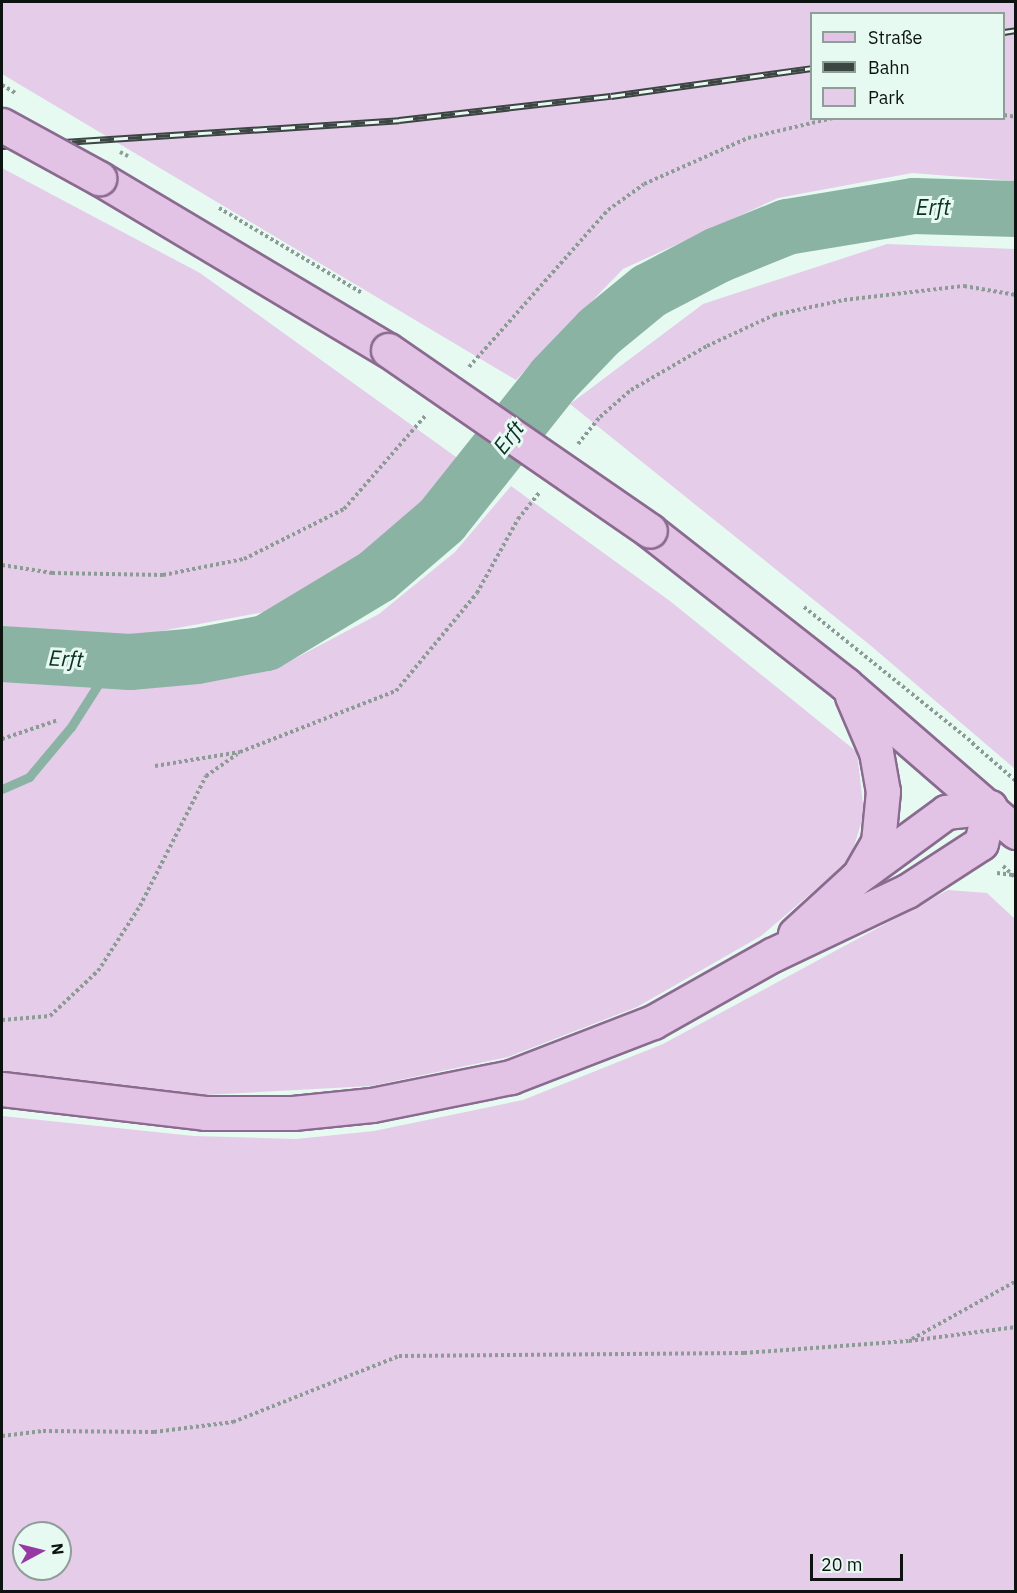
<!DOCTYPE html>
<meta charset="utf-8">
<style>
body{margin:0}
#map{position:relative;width:1017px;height:1593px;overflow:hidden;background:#e6faf2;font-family:"IBM Plex Sans",sans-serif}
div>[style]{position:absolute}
.green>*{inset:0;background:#e5cce8}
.stream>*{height:9px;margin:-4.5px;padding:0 4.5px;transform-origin:4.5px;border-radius:4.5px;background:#8bb3a4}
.river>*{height:56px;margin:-28px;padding:0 28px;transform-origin:28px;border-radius:28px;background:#8bb3a4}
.path>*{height:4px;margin-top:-2px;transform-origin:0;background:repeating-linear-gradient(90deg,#8c9b95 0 3px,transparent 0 6px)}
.roads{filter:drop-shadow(2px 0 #8a6b8f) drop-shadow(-2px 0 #8a6b8f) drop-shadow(0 2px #8a6b8f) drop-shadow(0 -2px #8a6b8f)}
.major>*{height:33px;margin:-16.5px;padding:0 16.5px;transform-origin:16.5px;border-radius:16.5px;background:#e2c2e5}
.rail>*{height:7px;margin-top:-3.5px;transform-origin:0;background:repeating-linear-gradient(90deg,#e6faf2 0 14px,#3b4541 0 28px);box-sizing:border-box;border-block:2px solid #3b4541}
.path-bridge>*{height:4px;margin-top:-2px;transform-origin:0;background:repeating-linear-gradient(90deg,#8c9b95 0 3px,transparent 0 6px)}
.bridges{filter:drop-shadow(2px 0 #8a6b8f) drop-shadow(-2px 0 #8a6b8f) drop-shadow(0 2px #8a6b8f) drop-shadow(0 -2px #8a6b8f)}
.major-bridge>*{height:33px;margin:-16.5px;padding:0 16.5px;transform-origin:16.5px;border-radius:16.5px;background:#e2c2e5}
span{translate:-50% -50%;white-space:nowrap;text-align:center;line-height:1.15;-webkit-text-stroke:6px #e6faf2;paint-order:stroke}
.water-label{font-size:22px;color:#0b3126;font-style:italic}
.frame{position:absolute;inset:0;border:3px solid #0c1310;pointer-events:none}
.legend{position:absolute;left:810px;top:12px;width:195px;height:108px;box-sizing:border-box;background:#e6faf2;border:2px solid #8f9e98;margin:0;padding:8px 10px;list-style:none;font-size:18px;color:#0c1310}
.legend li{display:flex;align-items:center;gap:12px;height:30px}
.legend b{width:30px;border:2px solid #8f9e98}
.north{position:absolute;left:12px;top:1521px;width:60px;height:60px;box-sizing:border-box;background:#e6faf2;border:2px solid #8f9e98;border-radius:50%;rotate:83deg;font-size:16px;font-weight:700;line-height:24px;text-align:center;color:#0c1310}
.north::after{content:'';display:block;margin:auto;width:21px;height:27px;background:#9739a2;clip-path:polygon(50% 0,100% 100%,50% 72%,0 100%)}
.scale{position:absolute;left:810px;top:1554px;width:93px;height:27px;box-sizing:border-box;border:3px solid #0c1310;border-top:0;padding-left:8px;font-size:18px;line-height:21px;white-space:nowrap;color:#0c1310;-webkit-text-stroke:4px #e6faf2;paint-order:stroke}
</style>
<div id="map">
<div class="green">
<div style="clip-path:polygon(evenodd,2px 2px,1015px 2px,1015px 181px,912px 173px,778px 198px,623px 269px,516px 380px,2px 74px,2px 2px,812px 14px,1004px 14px,1004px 118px,812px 118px,812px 14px)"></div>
<div style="clip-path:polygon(2px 168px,200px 273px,463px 462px,375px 547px,270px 611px,134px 636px,2px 626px)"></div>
<div style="clip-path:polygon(887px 244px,1015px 249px,1015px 769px,870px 645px,570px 404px,703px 304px)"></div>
<div style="clip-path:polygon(511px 486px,670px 601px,857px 752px,864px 813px,850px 860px,761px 936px,637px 1007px,508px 1057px,371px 1086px,205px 1095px,2px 1072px,2px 680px,112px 687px,277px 668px,379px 614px,455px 552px)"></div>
<div style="clip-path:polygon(evenodd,948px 890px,987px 893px,1015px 919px,1015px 1591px,2px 1591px,2px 1116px,194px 1136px,296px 1139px,374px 1131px,523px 1100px,663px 1044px,948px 890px,24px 1533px,60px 1533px,60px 1569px,24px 1569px,24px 1533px)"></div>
</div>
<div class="stream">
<div style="left:2px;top:789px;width:30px;rotate:-24deg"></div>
<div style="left:29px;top:777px;width:65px;rotate:-50deg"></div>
<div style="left:71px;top:727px;width:78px;rotate:-57.5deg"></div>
</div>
<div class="river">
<div style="left:2px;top:654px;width:128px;rotate:3.6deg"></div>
<div style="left:130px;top:662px;width:67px;rotate:-5.1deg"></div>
<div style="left:197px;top:656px;width:70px;rotate:-10.7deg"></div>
<div style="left:266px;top:643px;width:130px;rotate:-31.1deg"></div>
<div style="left:377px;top:576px;width:86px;rotate:-40.7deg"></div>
<div style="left:442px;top:520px;width:180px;rotate:-51.5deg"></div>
<div style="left:554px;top:379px;width:65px;rotate:-46.2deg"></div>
<div style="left:599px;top:332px;width:65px;rotate:-39.4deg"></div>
<div style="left:649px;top:291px;width:78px;rotate:-27.6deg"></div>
<div style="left:718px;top:255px;width:74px;rotate:-22.1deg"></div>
<div style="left:787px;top:227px;width:129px;rotate:-9.4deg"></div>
<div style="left:914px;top:206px;width:102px;rotate:1.7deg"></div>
</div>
<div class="path">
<div style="left:1004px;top:115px;width:12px;rotate:9deg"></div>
<div style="left:219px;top:208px;width:166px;rotate:30.7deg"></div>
<div style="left:469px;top:367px;width:210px;rotate:-48.5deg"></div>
<div style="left:608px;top:210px;width:44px;rotate:-35.8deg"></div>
<div style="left:644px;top:184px;width:114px;rotate:-23.9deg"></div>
<div style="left:748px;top:138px;width:87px;rotate:-13.2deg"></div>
<div style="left:578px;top:444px;width:35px;rotate:-51deg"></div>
<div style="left:600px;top:417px;width:41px;rotate:-41.1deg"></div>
<div style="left:631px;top:390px;width:88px;rotate:-30.1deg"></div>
<div style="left:707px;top:346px;width:74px;rotate:-24.8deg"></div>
<div style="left:774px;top:315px;width:72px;rotate:-12.1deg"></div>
<div style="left:844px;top:300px;width:121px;rotate:-6.7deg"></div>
<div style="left:964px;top:286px;width:53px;rotate:9.8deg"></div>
<div style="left:2px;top:565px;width:51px;rotate:9.1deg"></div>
<div style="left:52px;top:573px;width:111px;rotate:1deg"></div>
<div style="left:163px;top:575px;width:83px;rotate:-11.2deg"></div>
<div style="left:244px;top:559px;width:112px;rotate:-26.6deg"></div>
<div style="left:344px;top:509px;width:125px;rotate:-48.9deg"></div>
<div style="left:804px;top:607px;width:217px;rotate:38.8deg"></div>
<div style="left:2px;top:739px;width:59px;rotate:-18.7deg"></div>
<div style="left:972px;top:743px;width:58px;rotate:40.8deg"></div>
<div style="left:155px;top:766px;width:86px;rotate:-9.4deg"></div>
<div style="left:240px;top:752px;width:168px;rotate:-21.4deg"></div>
<div style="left:396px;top:691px;width:127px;rotate:-50.4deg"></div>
<div style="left:477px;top:593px;width:85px;rotate:-61deg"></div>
<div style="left:518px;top:519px;width:35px;rotate:-51deg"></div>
<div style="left:1003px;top:866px;width:18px;rotate:43deg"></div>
<div style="left:997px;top:873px;width:16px;rotate:7deg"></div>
<div style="left:2px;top:1020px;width:48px;rotate:-4.8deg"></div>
<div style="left:50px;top:1016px;width:66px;rotate:-43.2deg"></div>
<div style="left:98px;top:971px;width:77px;rotate:-57.1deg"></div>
<div style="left:140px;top:906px;width:146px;rotate:-63.1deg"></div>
<div style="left:206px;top:776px;width:38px;rotate:-35deg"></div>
<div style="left:912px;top:1339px;width:119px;rotate:-29.1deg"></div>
<div style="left:2px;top:1436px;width:41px;rotate:-7deg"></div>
<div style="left:43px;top:1431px;width:111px;rotate:0.5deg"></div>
<div style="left:154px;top:1432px;width:80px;rotate:-7.2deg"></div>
<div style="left:233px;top:1422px;width:179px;rotate:-21.7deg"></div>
<div style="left:399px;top:1356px;width:345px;rotate:-0.5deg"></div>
<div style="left:744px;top:1353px;width:165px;rotate:-4.2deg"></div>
<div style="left:909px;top:1341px;width:108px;rotate:-7.5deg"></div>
</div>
<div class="roads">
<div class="major">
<div style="left:99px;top:178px;width:336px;rotate:30.8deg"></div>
<div style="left:650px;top:531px;width:248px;rotate:38.1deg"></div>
<div style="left:845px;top:684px;width:226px;rotate:40.9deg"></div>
<div style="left:852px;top:696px;width:61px;rotate:66.8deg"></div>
<div style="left:876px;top:752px;width:40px;rotate:80deg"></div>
<div style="left:883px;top:791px;width:51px;rotate:95.6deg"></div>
<div style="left:878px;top:842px;width:34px;rotate:120deg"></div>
<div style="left:795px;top:934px;width:83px;rotate:-42.6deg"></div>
<div style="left:856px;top:878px;width:112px;rotate:-36.3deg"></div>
<div style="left:946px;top:812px;width:44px;rotate:-6.5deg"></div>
<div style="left:2px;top:1089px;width:204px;rotate:6.7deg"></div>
<div style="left:205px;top:1113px;width:88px"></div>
<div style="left:293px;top:1113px;width:79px;rotate:-5.8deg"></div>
<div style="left:372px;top:1105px;width:142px;rotate:-11.4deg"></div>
<div style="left:511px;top:1077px;width:152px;rotate:-21.2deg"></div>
<div style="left:653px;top:1022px;width:137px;rotate:-29.4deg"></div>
<div style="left:772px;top:955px;width:149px;rotate:-25.4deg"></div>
<div style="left:907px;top:891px;width:88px;rotate:-33deg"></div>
<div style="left:981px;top:843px;width:37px;rotate:-76deg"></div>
</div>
</div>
<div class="rail">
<div style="left:1004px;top:32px;width:12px;rotate:-9deg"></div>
<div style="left:2px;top:146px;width:398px;rotate:-3.7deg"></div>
<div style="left:399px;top:120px;width:213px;rotate:-6.5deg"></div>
<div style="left:611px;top:96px;width:203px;rotate:-7.9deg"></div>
</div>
<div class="path-bridge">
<div style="left:2px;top:85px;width:17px;rotate:31deg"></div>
<div style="left:120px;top:152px;width:11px;rotate:27deg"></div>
</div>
<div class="bridges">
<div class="major-bridge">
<div style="left:2px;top:125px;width:111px;rotate:28.7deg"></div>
<div style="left:388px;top:350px;width:318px;rotate:34.6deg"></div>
</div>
</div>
<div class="water-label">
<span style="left:933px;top:207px">Erft</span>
<span style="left:508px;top:437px;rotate:-52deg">Erft</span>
<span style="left:66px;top:658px;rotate:3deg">Erft</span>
</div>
<div class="frame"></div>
<ul class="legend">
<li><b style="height:8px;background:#e2c2e5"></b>Straße</li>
<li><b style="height:8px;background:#3b4541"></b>Bahn</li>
<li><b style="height:16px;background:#e5cce8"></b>Park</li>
</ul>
<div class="north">N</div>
<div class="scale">20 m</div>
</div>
